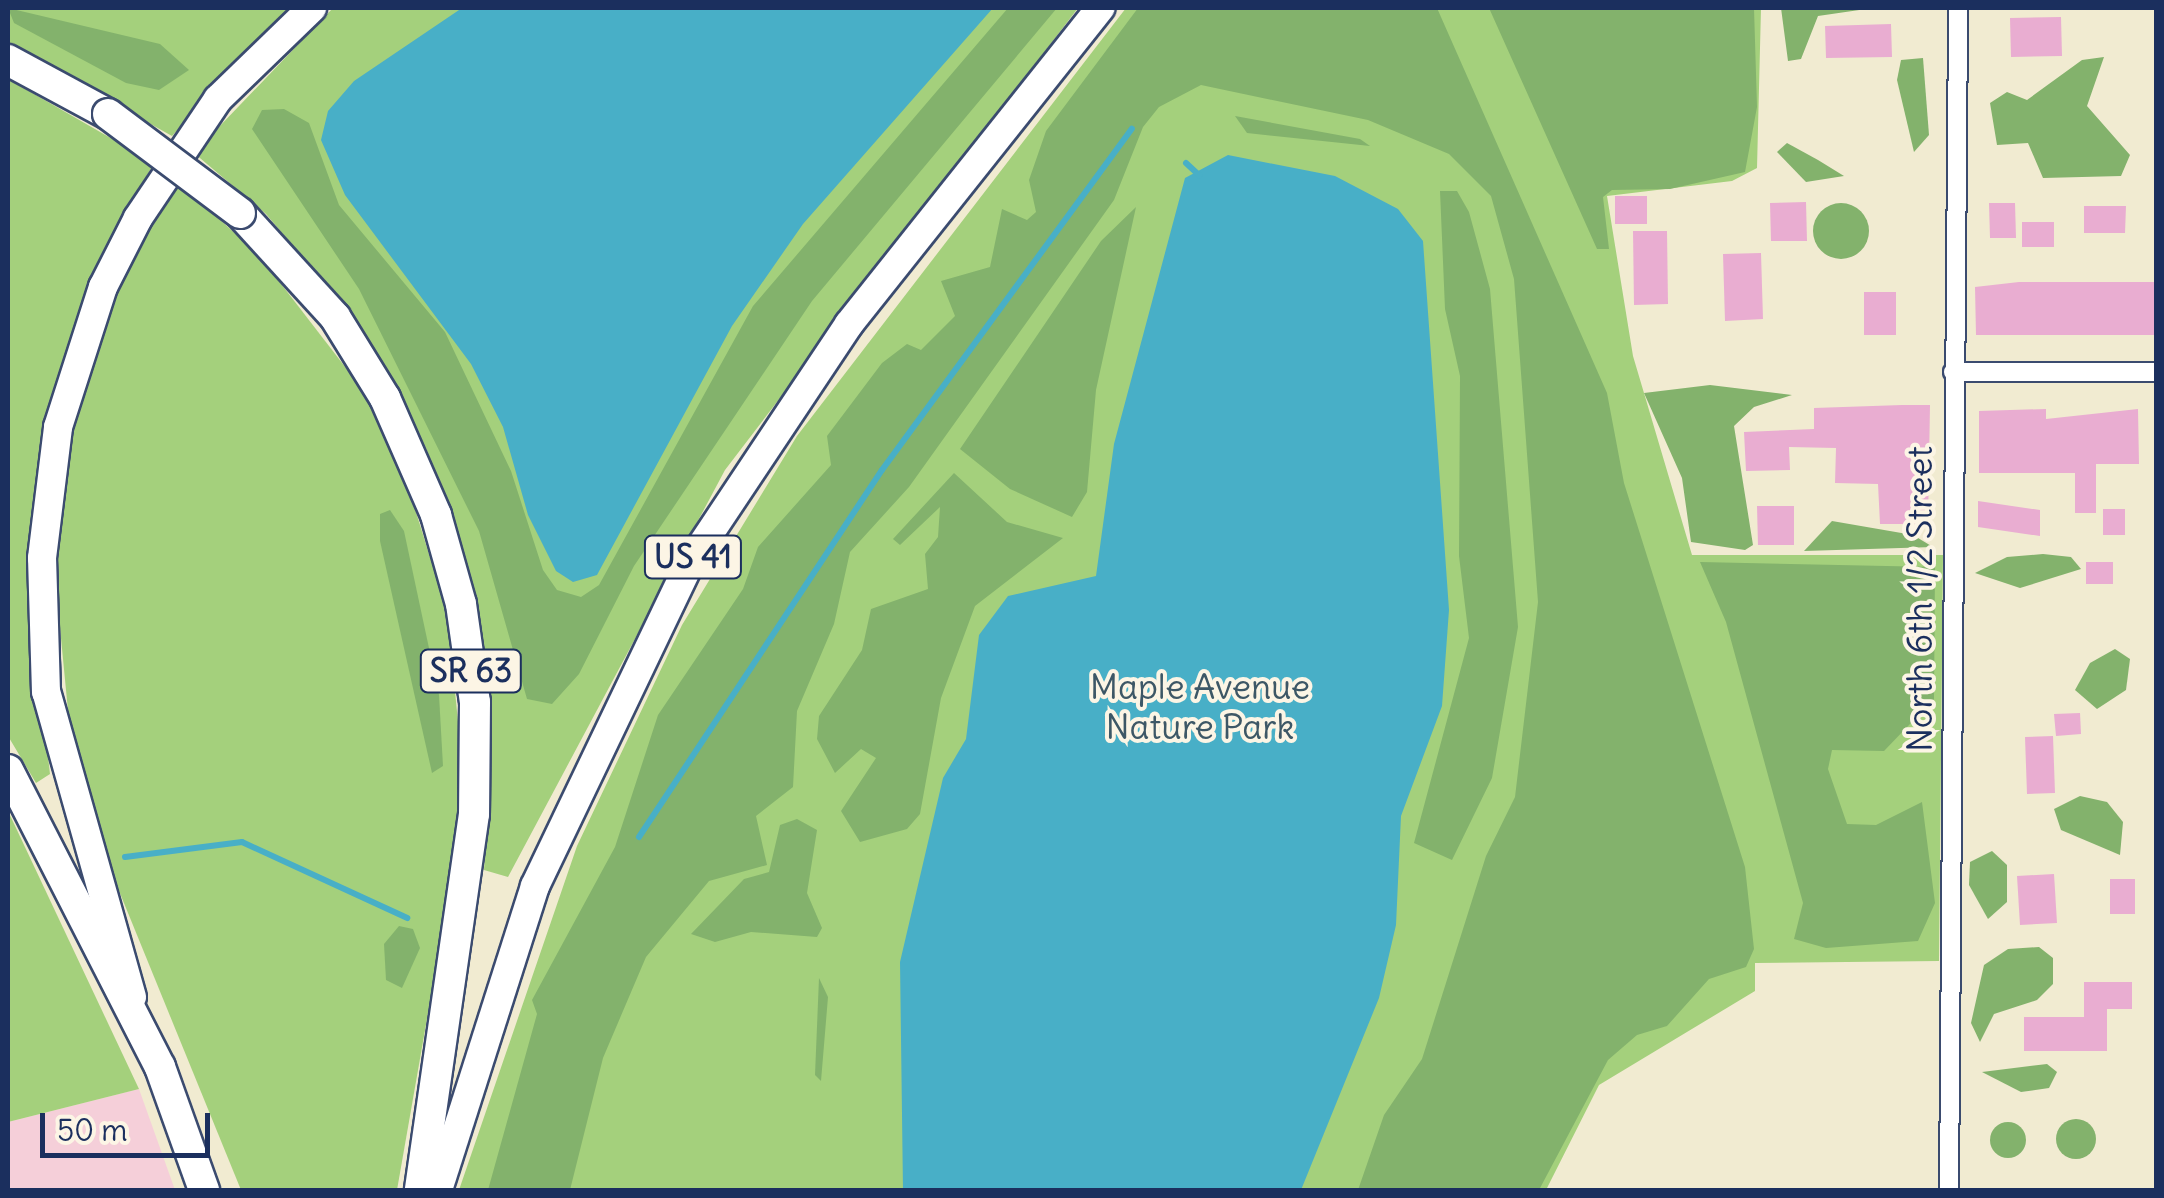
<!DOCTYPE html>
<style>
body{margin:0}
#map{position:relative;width:2164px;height:1198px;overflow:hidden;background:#f1ebd1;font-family:Delius,sans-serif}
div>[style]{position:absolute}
.built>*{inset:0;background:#f5cfd9}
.green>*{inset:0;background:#a4d07c}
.forest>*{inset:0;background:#83b26c}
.round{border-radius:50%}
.water>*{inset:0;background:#48afc7}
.stream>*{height:6px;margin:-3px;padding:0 3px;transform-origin:3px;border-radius:3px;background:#48afc7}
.building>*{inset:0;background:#e9add1}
.roads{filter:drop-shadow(2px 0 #3b4b6f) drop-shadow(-2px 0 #3b4b6f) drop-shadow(0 2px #3b4b6f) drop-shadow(0 -2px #3b4b6f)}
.minor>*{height:18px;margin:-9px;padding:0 9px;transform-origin:9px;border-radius:9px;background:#fff}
.primary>*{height:28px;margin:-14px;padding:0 14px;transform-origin:14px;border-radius:14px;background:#fff}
.trunk>*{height:30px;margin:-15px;padding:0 15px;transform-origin:15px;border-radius:15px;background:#fff}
.bridges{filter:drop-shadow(2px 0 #3b4b6f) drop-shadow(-2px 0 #3b4b6f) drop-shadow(0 2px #3b4b6f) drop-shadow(0 -2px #3b4b6f)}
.trunk-bridge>*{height:30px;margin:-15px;padding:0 15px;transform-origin:15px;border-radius:15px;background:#fff}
span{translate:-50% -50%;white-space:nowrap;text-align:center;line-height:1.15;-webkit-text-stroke:8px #fcf5e5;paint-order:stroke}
.shield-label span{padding:2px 8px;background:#fcf5e5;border:2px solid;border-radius:8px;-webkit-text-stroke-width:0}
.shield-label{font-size:32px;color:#1b2f5e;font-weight:700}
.street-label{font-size:35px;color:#1b2f5e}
.park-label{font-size:35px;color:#3d5766}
.frame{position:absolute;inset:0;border:10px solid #1b2f5e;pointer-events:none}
.scale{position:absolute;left:40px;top:1113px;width:170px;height:45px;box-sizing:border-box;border:5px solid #1b2f5e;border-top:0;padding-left:12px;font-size:30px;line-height:35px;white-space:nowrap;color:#1b2f5e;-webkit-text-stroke:8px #fcf5e5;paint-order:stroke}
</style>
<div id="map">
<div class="built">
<div style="clip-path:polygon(139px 1089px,175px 1190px,8px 1190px,8px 1122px)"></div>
</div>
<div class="green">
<div style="clip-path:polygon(8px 8px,289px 8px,172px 136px,8px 44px)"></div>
<div style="clip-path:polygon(333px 8px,1078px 8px,725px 470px,508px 877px,484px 870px,488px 803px,451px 517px,426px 448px,347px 310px,266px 214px,194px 153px)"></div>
<div style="clip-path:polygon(1126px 8px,1761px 8px,1757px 168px,1732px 181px,1607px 196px,1633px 356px,1692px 555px,1943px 555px,1939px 961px,1755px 963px,1755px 991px,1599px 1085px,1546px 1190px,459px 1190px,577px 846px,682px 625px,797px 436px)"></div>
<div style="clip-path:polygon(8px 79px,154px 163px,96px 267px,43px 426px,26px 566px,50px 774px,36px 783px,8px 736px)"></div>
<div style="clip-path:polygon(176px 180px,258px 254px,366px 394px,402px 467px,447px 612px,463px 771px,455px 859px,397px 1190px,241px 1190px,95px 832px,72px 752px,54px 566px,71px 424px,106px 310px)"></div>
<div style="clip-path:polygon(8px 811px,139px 1089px,8px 1122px)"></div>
</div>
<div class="forest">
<div style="clip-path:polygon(8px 8px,160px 44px,189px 70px,159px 90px,126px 83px,14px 23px)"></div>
<div style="clip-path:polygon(1008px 8px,1057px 8px,812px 301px,634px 566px,579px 674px,552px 704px,527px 699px,479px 531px,359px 289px,252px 129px,262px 110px,284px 109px,309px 123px,339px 205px,445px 332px,511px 471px,543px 570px,557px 590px,581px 597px,599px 585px,753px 306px)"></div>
<div style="clip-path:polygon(1138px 8px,1437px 8px,1607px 393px,1624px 483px,1745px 867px,1754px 949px,1746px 967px,1709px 979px,1667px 1026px,1637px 1035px,1608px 1060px,1539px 1190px,1358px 1190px,1384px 1115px,1422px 1059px,1486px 856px,1515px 797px,1538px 602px,1514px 279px,1491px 196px,1449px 154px,1368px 120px,1201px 85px,1159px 107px,1143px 127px,1114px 200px,909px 487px,850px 552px,834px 624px,797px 711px,793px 787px,756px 816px,767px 865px,709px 881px,646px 957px,603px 1058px,570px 1190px,488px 1190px,537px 1014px,532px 1000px,615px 847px,658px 715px,743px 589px,758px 547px,831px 465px,827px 436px,882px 363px,907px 344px,921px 350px,955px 316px,941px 281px,990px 267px,1002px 209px,1027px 220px,1036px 212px,1029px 180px,1046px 131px)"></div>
<div style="clip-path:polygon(1489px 8px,1754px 8px,1757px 107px,1745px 172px,1670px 189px,1612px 190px,1603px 197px,1609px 249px,1597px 249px)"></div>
<div style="clip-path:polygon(1781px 8px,1873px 8px,1818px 16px,1801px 59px,1788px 61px)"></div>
<div style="clip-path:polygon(2104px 57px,2087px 106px,2130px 155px,2121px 176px,2043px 178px,2028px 143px,1997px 145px,1990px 103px,2007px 92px,2027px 100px,2082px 60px)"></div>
<div style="clip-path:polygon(1923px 58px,1929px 135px,1914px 152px,1897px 80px,1901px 60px)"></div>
<div style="clip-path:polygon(1235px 116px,1360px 139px,1370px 146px,1247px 133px)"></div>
<div style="clip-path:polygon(1787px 143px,1818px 160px,1844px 176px,1806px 182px,1777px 152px)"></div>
<div style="clip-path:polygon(1440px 191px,1457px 191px,1469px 212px,1490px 289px,1518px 627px,1492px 778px,1452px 860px,1414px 843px,1469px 638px,1459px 556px,1460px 376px,1445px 309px)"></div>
<div class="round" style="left:1813px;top:203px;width:56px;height:56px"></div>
<div style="clip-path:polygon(1136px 207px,1096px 390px,1087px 492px,1072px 517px,1010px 489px,960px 449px,1101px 241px)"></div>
<div style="clip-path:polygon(1710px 385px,1792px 395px,1754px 407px,1734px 426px,1753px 545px,1745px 550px,1691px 542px,1682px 478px,1644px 393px)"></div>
<div style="clip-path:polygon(954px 473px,1007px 522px,1063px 538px,975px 606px,941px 698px,920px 814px,907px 829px,860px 842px,841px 811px,876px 758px,861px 749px,835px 773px,817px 739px,819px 716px,862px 650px,871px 609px,928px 589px,925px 554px,938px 537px,940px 507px,900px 545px,893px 539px)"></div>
<div style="clip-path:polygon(390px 510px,404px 531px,439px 695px,443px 766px,432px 773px,380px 541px,380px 514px)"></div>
<div style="clip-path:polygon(1832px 521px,1913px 535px,1933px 547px,1804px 551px)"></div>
<div style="clip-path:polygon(2043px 554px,2071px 557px,2081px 569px,2020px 588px,1975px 573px,2007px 557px)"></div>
<div style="clip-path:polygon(1700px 562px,1935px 567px,1934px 699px,1884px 751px,1832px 750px,1828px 769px,1847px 824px,1876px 825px,1922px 802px,1935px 903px,1918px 941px,1826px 948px,1794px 939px,1803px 903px,1726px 622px)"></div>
<div style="clip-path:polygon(2115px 649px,2130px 659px,2126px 690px,2097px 709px,2075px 690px,2090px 663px)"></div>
<div style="clip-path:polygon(2080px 796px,2107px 802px,2123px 822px,2120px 855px,2061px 830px,2054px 809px)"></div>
<div style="clip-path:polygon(797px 819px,817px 830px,807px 893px,822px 928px,817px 937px,751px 932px,715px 942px,691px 934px,744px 879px,769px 872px,780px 825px)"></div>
<div style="clip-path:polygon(1992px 851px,2007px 865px,2007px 902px,1988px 919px,1969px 885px,1970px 862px)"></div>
<div style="clip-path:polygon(399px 926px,413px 929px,420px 948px,402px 988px,386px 980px,384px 944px)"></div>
<div style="clip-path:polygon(2039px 947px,2053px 958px,2053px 984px,2037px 1000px,1994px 1014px,1980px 1042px,1971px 1023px,1984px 965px,2008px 949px)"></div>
<div style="clip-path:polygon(819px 978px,828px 997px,821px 1081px,815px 1075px)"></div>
<div style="clip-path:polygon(2047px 1064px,2057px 1072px,2049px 1088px,2021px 1092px,1982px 1072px)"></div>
<div class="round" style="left:2056px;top:1119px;width:40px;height:40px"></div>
<div class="round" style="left:1990px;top:1122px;width:36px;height:36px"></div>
</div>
<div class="water">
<div style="clip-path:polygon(462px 8px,993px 8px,803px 224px,732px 326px,597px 575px,573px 582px,556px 571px,528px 515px,503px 427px,471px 364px,345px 195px,321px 140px,328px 111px,354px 81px)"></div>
<div style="clip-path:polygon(1228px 155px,1335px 176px,1398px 209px,1423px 241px,1449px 610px,1442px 706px,1401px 816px,1396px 925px,1379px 998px,1301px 1190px,903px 1190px,900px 962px,943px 778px,966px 739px,979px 635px,1008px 596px,1096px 576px,1114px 444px,1185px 178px)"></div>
</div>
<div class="stream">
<div style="left:1186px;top:163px;width:18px;rotate:43deg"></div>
<div style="left:639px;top:837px;width:440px;rotate:-56.5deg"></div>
<div style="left:882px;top:470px;width:423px;rotate:-53.8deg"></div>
<div style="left:125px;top:857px;width:118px;rotate:-7.3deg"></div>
<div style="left:242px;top:842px;width:182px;rotate:24.7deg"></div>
</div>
<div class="building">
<div style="clip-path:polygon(2061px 17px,2062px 56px,2011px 57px,2010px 18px)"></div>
<div style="clip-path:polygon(1891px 24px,1892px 57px,1826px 58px,1825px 26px)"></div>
<div style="clip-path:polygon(1615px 196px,1647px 196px,1647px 224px,1615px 224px)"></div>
<div style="clip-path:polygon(1806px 202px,1807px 241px,1771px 241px,1770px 203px)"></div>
<div style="clip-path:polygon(1989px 203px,2015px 203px,2016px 238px,1990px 238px)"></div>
<div style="clip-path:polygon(2084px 206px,2126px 206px,2125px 233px,2084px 233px)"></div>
<div style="clip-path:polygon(2022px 222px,2054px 222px,2054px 247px,2022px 247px)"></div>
<div style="clip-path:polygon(1633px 231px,1667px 231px,1668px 304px,1634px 305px)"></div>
<div style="clip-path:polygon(1761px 253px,1763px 319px,1725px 321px,1723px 254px)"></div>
<div style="clip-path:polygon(2019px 282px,2156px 282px,2156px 335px,1976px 335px,1975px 287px)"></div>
<div style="clip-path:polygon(1864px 292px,1896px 292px,1896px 335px,1864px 335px)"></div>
<div style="clip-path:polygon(1902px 405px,1930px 405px,1928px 524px,1880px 524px,1878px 484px,1835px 483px,1836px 448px,1789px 447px,1790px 470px,1746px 471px,1744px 432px,1814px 429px,1814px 408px)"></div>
<div style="clip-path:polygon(2046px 409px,2046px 419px,2138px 409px,2139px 464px,2096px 464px,2096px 513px,2075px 513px,2075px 473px,1979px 473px,1979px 411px)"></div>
<div style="clip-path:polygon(1978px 501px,2040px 510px,2040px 536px,1978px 527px)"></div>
<div style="clip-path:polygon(1757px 506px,1794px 506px,1794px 545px,1758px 545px)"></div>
<div style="clip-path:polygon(2103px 509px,2125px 509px,2125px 535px,2103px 535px)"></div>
<div style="clip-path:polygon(2086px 562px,2113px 562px,2113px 584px,2086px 584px)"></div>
<div style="clip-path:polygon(2080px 713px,2081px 734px,2056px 736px,2054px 714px)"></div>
<div style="clip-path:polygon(2053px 736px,2055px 793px,2027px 794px,2025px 737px)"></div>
<div style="clip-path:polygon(2054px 874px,2057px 923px,2020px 925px,2017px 876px)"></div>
<div style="clip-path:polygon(2110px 879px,2135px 879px,2135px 914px,2110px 914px)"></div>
<div style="clip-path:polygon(2084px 982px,2132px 982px,2132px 1009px,2107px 1009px,2107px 1051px,2024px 1051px,2024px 1017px,2084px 1017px)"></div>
</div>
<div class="roads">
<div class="minor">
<div style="left:1953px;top:372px;width:203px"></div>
<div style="left:1949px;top:1190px;width:1182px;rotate:-89.56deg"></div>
</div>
<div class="primary">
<div style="left:132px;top:997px;width:317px;rotate:-105.7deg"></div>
<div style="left:46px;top:692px;width:134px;rotate:-91.7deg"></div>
<div style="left:42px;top:558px;width:132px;rotate:-83deg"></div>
<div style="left:58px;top:427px;width:147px;rotate:-72.2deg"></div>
<div style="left:103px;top:287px;width:77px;rotate:-63.1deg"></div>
<div style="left:138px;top:218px;width:143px;rotate:-56.1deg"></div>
<div style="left:218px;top:99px;width:131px;rotate:-44.1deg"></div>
<div style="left:438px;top:1190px;width:319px;rotate:-72.3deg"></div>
<div style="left:535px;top:886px;width:357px;rotate:-64.4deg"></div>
<div style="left:689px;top:564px;width:288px;rotate:-56.3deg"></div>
<div style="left:849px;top:324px;width:404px;rotate:-51.5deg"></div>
</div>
<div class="trunk">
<div style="left:8px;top:60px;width:114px;rotate:28.4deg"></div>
<div style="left:240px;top:213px;width:141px;rotate:47.6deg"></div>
<div style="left:335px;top:317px;width:95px;rotate:58.3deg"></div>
<div style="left:385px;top:398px;width:128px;rotate:66.4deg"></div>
<div style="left:436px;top:515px;width:92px;rotate:74.3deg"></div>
<div style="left:461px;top:604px;width:99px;rotate:81.9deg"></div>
<div style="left:475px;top:702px;width:112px;rotate:90.5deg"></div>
<div style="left:474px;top:814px;width:380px;rotate:98.2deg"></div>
<div style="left:8px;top:770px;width:334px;rotate:62.9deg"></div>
<div style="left:160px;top:1067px;width:131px;rotate:70.3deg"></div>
</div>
</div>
<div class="bridges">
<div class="trunk-bridge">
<div style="left:108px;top:114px;width:165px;rotate:36.9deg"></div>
</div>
</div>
<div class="shield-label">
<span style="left:693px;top:557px">US 41</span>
<span style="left:471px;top:671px">SR 63</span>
</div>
<div class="street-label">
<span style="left:1919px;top:599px;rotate:-90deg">North 6th 1/2 Street</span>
</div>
<div class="park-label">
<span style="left:1200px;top:706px">Maple Avenue<br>Nature Park</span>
</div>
<div class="frame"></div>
<div class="scale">50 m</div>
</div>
